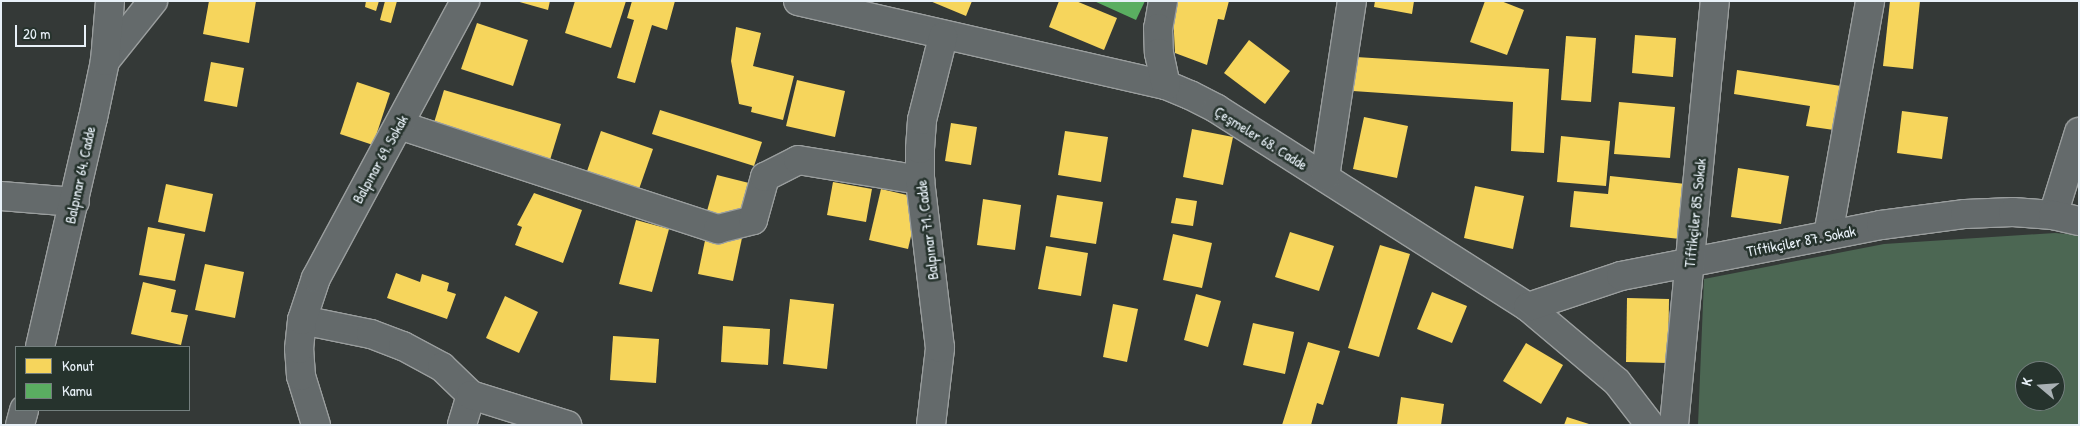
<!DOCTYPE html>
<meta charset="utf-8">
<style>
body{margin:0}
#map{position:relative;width:2080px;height:426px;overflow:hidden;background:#343937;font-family:"Patrick Hand",sans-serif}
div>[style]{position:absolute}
.green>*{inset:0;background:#4c6753}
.homes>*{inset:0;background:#f6d55c}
.public>*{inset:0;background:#5aae61}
.roads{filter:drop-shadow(1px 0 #9a9e9e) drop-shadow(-1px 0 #9a9e9e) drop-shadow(0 1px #9a9e9e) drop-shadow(0 -1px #9a9e9e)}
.minor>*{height:28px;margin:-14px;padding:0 14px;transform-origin:14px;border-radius:14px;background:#646a6b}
span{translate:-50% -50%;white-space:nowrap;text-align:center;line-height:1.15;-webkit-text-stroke:5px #26332d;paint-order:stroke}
.street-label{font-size:15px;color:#e8f1f8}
.frame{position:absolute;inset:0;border:2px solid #e8f1f8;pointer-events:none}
.legend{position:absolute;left:15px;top:346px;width:175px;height:65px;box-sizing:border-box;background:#26332d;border:1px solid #747f7e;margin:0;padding:6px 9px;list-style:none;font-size:15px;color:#e8f1f8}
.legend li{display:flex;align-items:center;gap:10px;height:25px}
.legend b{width:25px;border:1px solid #747f7e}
.north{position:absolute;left:2015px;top:361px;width:50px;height:50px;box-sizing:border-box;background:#26332d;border:1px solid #747f7e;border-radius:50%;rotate:288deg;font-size:14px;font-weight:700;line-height:20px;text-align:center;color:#e8f1f8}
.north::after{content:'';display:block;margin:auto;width:18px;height:22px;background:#a9b1b4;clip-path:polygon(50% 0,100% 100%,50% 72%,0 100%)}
.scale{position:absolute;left:15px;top:25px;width:71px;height:22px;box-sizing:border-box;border:2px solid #e8f1f8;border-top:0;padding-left:6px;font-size:15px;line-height:18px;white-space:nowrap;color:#e8f1f8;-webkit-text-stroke:4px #26332d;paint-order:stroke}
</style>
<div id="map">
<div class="green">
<div style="clip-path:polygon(evenodd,2055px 233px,2079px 235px,2079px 425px,1698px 425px,1704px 279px,1884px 244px,2055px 233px,2025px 371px,2055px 371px,2055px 401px,2025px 401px,2025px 371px)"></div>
</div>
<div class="homes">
<div style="clip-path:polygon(209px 1px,256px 1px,249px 43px,203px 34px)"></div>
<div style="clip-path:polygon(366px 1px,379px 1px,376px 11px,365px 7px)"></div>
<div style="clip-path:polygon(385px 1px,397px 1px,391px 23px,380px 20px)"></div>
<div style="clip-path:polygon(516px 1px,550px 1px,548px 10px)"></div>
<div style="clip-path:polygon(575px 1px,626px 1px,611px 48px,565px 33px)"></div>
<div style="clip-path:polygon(632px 1px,675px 1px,667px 30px,652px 25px,635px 83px,617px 78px,634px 20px,627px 18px)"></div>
<div style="clip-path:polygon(930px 1px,972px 1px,966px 16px)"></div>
<div style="clip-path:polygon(1059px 1px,1076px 1px,1117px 18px,1104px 50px,1049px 27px)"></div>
<div style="clip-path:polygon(1176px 1px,1229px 1px,1224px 20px,1218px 19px,1207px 65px,1175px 53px,1173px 14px)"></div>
<div style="clip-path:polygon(1375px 1px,1414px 1px,1412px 14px,1374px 7px)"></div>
<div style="clip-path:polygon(1485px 1px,1501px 1px,1524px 10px,1507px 55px,1470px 42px)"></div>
<div style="clip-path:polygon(1890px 1px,1920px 1px,1913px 69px,1883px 66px)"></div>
<div style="clip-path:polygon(477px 23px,528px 40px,513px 86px,461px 69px)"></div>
<div style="clip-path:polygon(736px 27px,761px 33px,753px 66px,794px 76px,783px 120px,751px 112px,752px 107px,739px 104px,731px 61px)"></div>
<div style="clip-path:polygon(1635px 35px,1676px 38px,1673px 77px,1632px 73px)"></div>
<div style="clip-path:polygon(1566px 36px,1596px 38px,1591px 102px,1561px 100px)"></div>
<div style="clip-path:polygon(1249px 40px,1290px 71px,1265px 104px,1224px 73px)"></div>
<div style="clip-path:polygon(1356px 57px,1549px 69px,1544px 153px,1511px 151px,1513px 102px,1353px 91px)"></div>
<div style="clip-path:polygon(211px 62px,244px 68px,237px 107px,204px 101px)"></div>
<div style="clip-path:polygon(1737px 70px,1841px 86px,1834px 130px,1806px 126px,1810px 106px,1734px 94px)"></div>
<div style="clip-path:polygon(797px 80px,845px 91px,835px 137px,786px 126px)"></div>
<div style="clip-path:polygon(357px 82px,390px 93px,373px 145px,340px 134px)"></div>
<div style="clip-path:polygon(444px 90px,561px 124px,550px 160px,433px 126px)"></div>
<div style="clip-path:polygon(1619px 102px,1675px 107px,1670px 158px,1614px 154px)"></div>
<div style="clip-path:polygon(660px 110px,762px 142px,754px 166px,652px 134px)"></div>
<div style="clip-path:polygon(1902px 111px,1948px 117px,1942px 159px,1897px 153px)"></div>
<div style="clip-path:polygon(1364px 117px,1408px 126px,1397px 178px,1353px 169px)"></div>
<div style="clip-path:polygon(951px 123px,977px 127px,971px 165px,945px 161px)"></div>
<div style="clip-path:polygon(1192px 129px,1233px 137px,1223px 185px,1183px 177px)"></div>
<div style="clip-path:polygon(601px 131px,653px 149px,638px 192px,586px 174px)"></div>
<div style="clip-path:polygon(1065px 131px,1108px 137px,1101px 182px,1058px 175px)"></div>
<div style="clip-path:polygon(1561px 136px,1610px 141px,1606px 186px,1557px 182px)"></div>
<div style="clip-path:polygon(1738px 168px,1789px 176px,1781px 224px,1731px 217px)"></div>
<div style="clip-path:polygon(717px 175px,749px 183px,739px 219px,707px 211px)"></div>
<div style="clip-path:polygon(1610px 176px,1686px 184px,1680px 239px,1570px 227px,1574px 191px,1608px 194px)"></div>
<div style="clip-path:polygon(833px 182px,872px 189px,866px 222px,827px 215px)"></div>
<div style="clip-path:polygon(166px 184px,213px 194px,205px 232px,158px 222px)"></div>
<div style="clip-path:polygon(1475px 186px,1524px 196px,1513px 249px,1464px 238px)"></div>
<div style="clip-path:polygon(881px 189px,920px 198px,908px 249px,869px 240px)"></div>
<div style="clip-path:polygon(534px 193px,582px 210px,563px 263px,515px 245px,522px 227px,517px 225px)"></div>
<div style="clip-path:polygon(1057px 195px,1103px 202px,1096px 244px,1050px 237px)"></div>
<div style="clip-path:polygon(1176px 198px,1197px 201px,1193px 226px,1171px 223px)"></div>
<div style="clip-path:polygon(983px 199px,1021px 205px,1015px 250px,977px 245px)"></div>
<div style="clip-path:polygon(636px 220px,669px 229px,652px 292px,619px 284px)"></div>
<div style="clip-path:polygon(148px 227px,185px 234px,175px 281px,139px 275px)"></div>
<div style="clip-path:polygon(707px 231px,742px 238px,733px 281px,698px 274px)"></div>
<div style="clip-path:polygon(1290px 232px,1334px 246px,1319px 291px,1275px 277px)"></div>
<div style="clip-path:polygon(1173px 234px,1212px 243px,1202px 288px,1163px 280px)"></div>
<div style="clip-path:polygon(1380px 245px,1410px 254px,1379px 357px,1348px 348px)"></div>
<div style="clip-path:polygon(1046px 246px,1088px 253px,1081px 296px,1038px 289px)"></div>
<div style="clip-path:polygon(205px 264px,244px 272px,235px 318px,195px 310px)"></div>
<div style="clip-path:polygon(396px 273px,420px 282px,422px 274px,449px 283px,447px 291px,456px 294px,447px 319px,387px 298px)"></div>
<div style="clip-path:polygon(143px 282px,176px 290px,171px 312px,188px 315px,181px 345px,131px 334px)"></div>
<div style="clip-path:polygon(1432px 292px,1467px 306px,1452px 343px,1417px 329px)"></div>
<div style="clip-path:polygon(1196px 294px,1221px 301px,1208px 347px,1184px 340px)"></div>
<div style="clip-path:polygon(505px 296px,538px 312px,519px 353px,486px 338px)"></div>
<div style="clip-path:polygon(1627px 298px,1669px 299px,1668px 363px,1626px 362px)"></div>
<div style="clip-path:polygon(790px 299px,834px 304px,827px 369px,783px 364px)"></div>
<div style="clip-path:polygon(1113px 304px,1138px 309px,1127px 362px,1103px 357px)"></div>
<div style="clip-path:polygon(1253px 323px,1294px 332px,1285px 374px,1243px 365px)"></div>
<div style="clip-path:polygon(723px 326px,770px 329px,768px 365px,721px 362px)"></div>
<div style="clip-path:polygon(613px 336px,659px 339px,656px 383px,610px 380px)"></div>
<div style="clip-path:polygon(1308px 342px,1340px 351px,1323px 405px,1317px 403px,1311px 425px,1282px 425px)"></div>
<div style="clip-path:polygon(1526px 343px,1563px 365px,1541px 404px,1503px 381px)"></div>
<div style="clip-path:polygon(1401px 397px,1444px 404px,1441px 425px,1397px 425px)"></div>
<div style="clip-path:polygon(1567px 417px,1589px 424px,1589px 425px,1564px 425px)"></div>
</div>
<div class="public">
<div style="clip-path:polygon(1094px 1px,1145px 1px,1136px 20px)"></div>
</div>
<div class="roads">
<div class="minor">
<div style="left:798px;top:1px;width:377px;rotate:12.9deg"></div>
<div style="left:1166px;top:85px;width:26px;rotate:23deg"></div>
<div style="left:1190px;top:95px;width:30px;rotate:27deg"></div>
<div style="left:1217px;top:109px;width:369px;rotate:32.5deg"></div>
<div style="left:1528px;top:307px;width:116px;rotate:40.1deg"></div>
<div style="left:1617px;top:382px;width:54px;rotate:52.5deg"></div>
<div style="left:1163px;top:1px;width:27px;rotate:100deg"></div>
<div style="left:1158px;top:28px;width:25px;rotate:88deg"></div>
<div style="left:1159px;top:53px;width:33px;rotate:78deg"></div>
<div style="left:105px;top:61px;width:77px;rotate:-51.3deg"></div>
<div style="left:399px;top:125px;width:336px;rotate:18.1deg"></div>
<div style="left:718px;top:229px;width:36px;rotate:-14deg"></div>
<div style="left:753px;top:220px;width:45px;rotate:-74.4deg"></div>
<div style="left:765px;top:177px;width:37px;rotate:-27deg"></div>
<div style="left:798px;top:160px;width:124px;rotate:9.3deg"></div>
<div style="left:1325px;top:177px;width:178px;rotate:-81.3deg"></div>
<div style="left:1px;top:196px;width:74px;rotate:4.6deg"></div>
<div style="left:2053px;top:215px;width:87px;rotate:-72.6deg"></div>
<div style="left:1828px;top:235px;width:238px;rotate:-79.8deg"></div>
<div style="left:1528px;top:307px;width:98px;rotate:-18.4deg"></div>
<div style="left:1621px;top:276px;width:265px;rotate:-11.1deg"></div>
<div style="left:1881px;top:225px;width:85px;rotate:-7.5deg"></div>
<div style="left:1965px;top:214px;width:48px;rotate:-2.4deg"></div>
<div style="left:2013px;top:212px;width:40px;rotate:4.3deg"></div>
<div style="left:2053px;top:215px;width:27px;rotate:13deg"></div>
<div style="left:302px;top:320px;width:70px;rotate:11.5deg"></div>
<div style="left:371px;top:334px;width:34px;rotate:21deg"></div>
<div style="left:403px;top:346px;width:44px;rotate:28.3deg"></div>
<div style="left:442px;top:367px;width:40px;rotate:44deg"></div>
<div style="left:471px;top:395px;width:31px;rotate:107deg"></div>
<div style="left:40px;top:347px;width:235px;rotate:-77deg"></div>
<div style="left:93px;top:118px;width:58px;rotate:-78.1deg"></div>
<div style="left:105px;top:61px;width:60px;rotate:-85.2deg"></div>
<div style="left:471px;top:395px;width:101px;rotate:17.4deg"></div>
<div style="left:20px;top:425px;width:16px;rotate:-75deg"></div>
<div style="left:316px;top:425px;width:51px;rotate:-107deg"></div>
<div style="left:301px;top:376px;width:27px;rotate:-94deg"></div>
<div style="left:299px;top:349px;width:29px;rotate:-84deg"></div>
<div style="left:302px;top:320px;width:44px;rotate:-71.6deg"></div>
<div style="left:316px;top:278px;width:315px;rotate:-61.7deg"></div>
<div style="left:931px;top:425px;width:78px;rotate:-83.3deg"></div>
<div style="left:940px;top:348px;width:169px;rotate:-96.8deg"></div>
<div style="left:920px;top:180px;width:31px;rotate:-90deg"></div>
<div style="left:920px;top:149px;width:29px;rotate:-86deg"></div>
<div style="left:922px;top:120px;width:86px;rotate:-75.8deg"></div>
<div style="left:1674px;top:425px;width:426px;rotate:-84.5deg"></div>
</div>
</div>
<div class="street-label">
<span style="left:1261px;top:138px;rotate:32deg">Çeşmeler 68. Cadde</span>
<span style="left:380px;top:159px;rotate:-61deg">Balpınar 69. Sokak</span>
<span style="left:80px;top:175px;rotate:-78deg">Balpınar 64. Cadde</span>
<span style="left:1695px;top:213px;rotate:-84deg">Tiftikçiler 85. Sokak</span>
<span style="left:927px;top:230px;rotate:-97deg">Balpınar 71. Cadde</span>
<span style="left:1801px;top:241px;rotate:-11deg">Tiftikçiler 87. Sokak</span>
</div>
<div class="frame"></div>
<ul class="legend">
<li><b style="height:14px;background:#f6d55c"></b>Konut</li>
<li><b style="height:14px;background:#5aae61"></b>Kamu</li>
</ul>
<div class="north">K</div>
<div class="scale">20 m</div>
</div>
